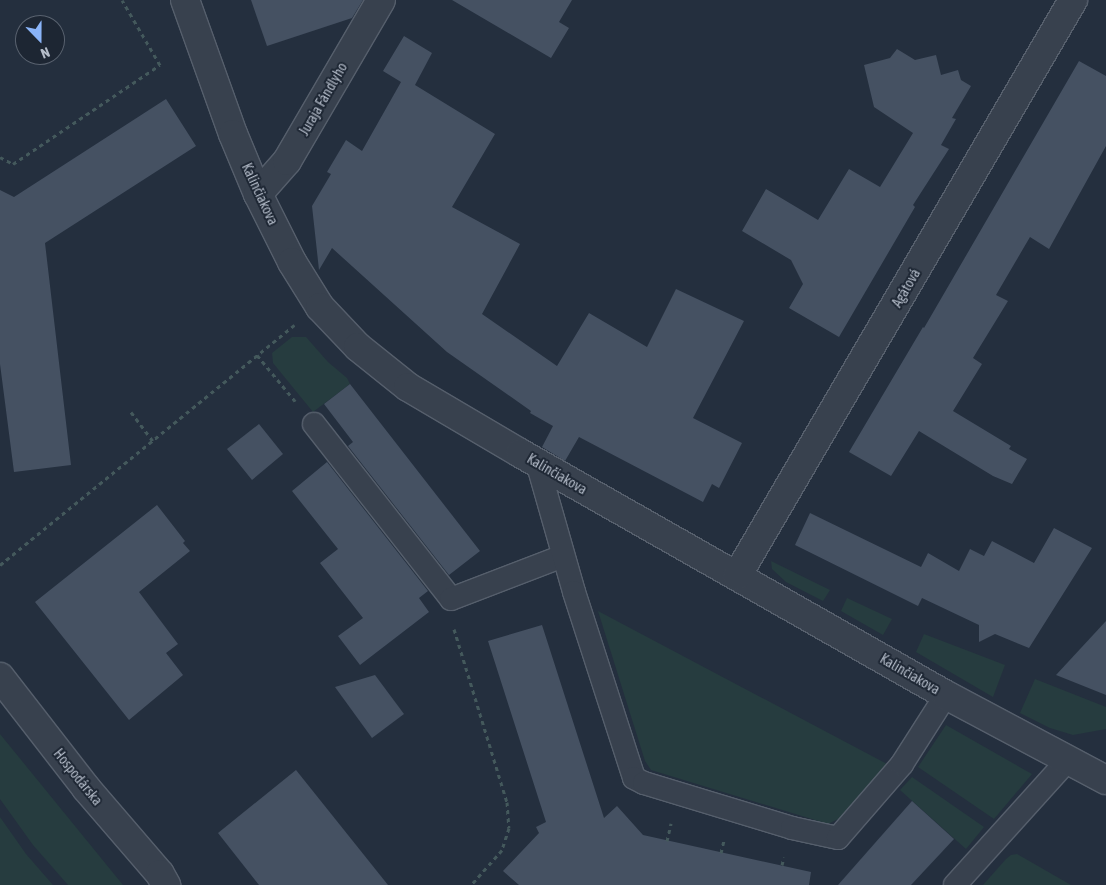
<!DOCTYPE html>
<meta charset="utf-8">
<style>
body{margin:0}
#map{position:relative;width:1106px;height:885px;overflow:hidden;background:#242f3e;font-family:"Asap Condensed",sans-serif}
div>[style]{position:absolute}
.green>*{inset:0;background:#263c3f}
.building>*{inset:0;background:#455162}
.path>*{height:3px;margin-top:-1.5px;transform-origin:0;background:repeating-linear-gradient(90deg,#44595c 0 4px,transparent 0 8px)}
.roads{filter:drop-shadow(1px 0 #565f6c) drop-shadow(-1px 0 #565f6c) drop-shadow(0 1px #565f6c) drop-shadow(0 -1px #565f6c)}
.service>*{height:22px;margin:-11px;padding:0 11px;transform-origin:11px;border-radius:11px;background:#38414e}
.minor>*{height:28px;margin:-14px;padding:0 14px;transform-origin:14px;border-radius:14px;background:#38414e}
.tertiary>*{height:28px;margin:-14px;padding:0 14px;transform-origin:14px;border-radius:14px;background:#38414e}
span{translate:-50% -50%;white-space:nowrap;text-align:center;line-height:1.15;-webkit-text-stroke:4px #1d2633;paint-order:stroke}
.street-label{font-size:14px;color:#b4bcc9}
.north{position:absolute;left:15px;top:15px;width:50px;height:50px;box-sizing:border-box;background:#1d2633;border:1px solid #59626f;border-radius:50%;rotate:158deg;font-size:14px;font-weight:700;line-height:20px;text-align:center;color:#b4bcc9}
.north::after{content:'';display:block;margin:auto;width:18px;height:22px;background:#8ab4f8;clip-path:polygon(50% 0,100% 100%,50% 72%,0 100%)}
</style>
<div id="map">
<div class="green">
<div style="clip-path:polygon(292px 337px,306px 337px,328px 362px,347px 378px,350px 384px,313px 412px,273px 363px,272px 353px)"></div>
<div style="clip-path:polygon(771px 561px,830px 590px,823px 601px,786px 582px,772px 569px)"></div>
<div style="clip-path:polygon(847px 598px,892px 619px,883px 635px,841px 611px)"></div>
<div style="clip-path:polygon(598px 611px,887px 764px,844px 816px,828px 824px,651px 770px,645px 761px)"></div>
<div style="clip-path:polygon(924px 634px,1005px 665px,993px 697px,916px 652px)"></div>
<div style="clip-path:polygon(1035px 679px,1106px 707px,1106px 729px,1073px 735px,1050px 728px,1020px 713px)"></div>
<div style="clip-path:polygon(946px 725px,1032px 774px,994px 819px,918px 767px)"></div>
<div style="clip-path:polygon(0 734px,123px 885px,68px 885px,33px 845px,0 799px)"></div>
<div style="clip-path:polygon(912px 777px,984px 827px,966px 849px,900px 790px)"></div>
<div style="clip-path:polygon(0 817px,26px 854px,53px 885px,0 885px)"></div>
<div style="clip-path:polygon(1017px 854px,1024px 858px,1071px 885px,983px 885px,1006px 859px,1011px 855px)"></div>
</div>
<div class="building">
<div style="clip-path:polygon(251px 0,363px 0,352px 18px,267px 46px)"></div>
<div style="clip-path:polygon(452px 0,572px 0,559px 22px,569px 28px,551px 58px)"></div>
<div style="clip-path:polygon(404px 36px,432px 53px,415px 85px,495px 134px,452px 207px,520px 244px,482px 314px,557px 366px,589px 313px,647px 347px,676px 289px,744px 321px,693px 418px,742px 443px,719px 488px,712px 484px,703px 502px,579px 437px,565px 461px,542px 447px,553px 426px,530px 413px,531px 411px,447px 352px,332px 248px,319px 270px,312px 206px,331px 174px,327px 172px,346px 140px,362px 151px,401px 82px,383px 71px)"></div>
<div style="clip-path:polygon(897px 49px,915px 60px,936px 55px,941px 75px,958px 70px,961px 80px,971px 86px,952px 118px,956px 119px,941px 145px,949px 149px,913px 205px,915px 207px,839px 337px,789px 308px,803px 284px,791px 260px,742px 231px,766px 189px,818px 220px,849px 169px,880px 187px,913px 133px,874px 107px,864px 65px,890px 58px)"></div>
<div style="clip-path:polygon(1079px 61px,1106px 76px,1106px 146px,1049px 249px,1030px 237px,996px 295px,1008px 301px,973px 358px,982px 364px,953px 411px,1011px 446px,1009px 449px,1027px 459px,1012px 484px,993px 476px,919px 431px,891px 476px,849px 452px,923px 327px,924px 328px)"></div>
<div style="clip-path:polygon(166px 99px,196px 146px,45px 243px,71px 465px,14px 472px,0 364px,0 190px,14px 197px)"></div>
<div style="clip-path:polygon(350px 384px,480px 551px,449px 575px,348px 446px,353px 442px,324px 404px)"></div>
<div style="clip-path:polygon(259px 424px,283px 454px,252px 480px,227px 449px)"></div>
<div style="clip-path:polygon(327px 462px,428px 591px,419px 598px,429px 612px,360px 665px,338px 636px,363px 618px,320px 563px,338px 549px,292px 491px)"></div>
<div style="clip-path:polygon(157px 505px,185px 541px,183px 543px,190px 551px,139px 592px,178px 644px,166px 653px,183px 675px,129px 720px,35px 602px)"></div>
<div style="clip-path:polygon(810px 513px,921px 567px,928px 553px,959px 571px,970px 549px,984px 556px,992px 541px,1034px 563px,1054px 528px,1092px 548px,1029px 648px,995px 634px,979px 642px,979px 625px,922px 598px,918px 606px,795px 545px)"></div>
<div style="clip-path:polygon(1106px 621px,1106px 695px,1056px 675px)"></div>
<div style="clip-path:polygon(542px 625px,604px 818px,617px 806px,643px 835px,811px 872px,809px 885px,519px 885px,503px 871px,539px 833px,536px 827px,546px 822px,488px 641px)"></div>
<div style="clip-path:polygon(375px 675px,404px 714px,372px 738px,335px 687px)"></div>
<div style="clip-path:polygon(296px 770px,388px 885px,259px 885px,218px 833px)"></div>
<div style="clip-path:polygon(912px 801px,954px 839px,911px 885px,838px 885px)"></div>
</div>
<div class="path">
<div style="left:0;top:157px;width:15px;rotate:28deg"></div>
<div style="left:13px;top:164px;width:177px;rotate:-34deg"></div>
<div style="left:160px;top:65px;width:75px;rotate:-120.3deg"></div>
<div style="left:257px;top:355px;width:60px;rotate:50.4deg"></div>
<div style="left:131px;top:412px;width:36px;rotate:53deg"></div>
<div style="left:0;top:565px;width:380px;rotate:-39.2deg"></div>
<div style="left:454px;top:629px;width:181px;rotate:73deg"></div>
<div style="left:507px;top:802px;width:26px;rotate:86deg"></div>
<div style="left:509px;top:828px;width:23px;rotate:108deg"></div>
<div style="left:502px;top:850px;width:47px;rotate:131.5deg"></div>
<div style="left:667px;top:841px;width:18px;rotate:-77deg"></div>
<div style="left:721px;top:853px;width:13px;rotate:-77deg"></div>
<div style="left:782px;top:865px;width:8px;rotate:-76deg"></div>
</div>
<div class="roads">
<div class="service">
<div style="left:314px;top:424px;width:222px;rotate:51.9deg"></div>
<div style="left:451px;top:599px;width:120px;rotate:-21deg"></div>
<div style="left:537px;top:462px;width:135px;rotate:74.1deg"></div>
<div style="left:574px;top:592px;width:195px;rotate:72.1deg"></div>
<div style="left:634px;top:778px;width:11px;rotate:27deg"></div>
<div style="left:644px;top:783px;width:155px;rotate:16.9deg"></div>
<div style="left:792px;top:828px;width:47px;rotate:12.3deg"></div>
<div style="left:838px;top:838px;width:98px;rotate:-49.1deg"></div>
<div style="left:902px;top:764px;width:82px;rotate:-57.5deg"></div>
<div style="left:955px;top:885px;width:169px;rotate:-47.9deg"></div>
</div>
<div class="minor">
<div style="left:185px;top:0;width:142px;rotate:70.3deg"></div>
<div style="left:233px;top:134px;width:65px;rotate:67.4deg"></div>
<div style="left:258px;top:194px;width:76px;rotate:63.4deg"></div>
<div style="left:292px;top:262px;width:53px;rotate:58.1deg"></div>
<div style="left:320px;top:307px;width:55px;rotate:46.5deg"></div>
<div style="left:358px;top:347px;width:64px;rotate:38.7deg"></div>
<div style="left:408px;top:387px;width:130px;rotate:30.5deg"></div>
<div style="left:520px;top:453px;width:490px;rotate:29.6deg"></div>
<div style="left:946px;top:695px;width:181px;rotate:28deg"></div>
<div style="left:258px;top:194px;width:44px;rotate:-48.7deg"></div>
<div style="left:287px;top:161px;width:186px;rotate:-59.7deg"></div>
<div style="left:737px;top:576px;width:667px;rotate:-59.74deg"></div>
</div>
<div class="tertiary">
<div style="left:0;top:677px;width:140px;rotate:52.2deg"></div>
<div style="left:86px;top:788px;width:113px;rotate:49.3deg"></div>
<div style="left:160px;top:874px;width:13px;rotate:61deg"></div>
</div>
</div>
<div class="street-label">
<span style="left:323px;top:99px;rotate:-60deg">Juraja Fándlyho</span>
<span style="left:260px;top:194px;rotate:65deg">Kalinčiakova</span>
<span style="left:906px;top:288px;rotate:-60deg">Agátová</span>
<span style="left:557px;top:474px;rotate:30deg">Kalinčiakova</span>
<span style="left:910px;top:674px;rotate:30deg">Kalinčiakova</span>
<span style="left:78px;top:777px;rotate:51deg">Hospodárska</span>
</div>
<div class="north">N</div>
</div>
